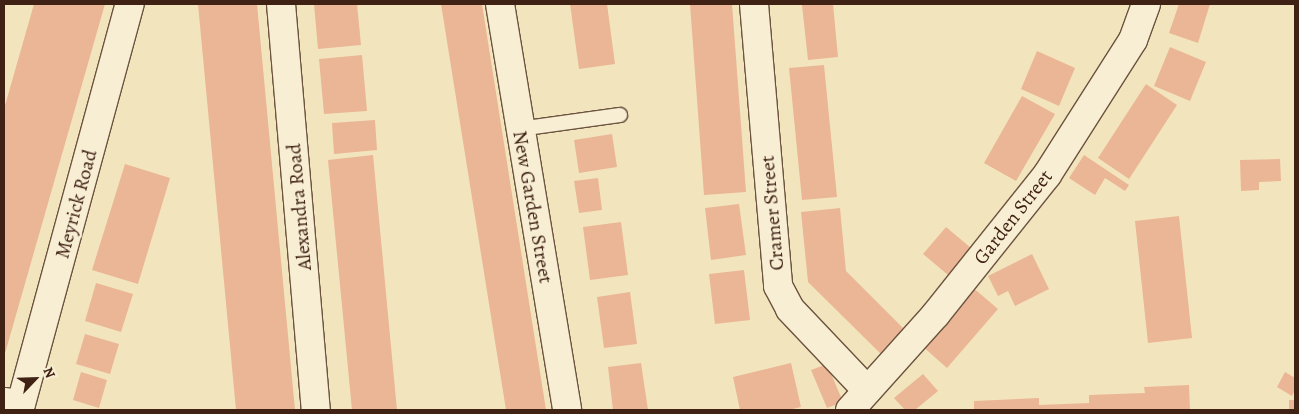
<!DOCTYPE html>
<style>
body{margin:0}
#map{position:relative;width:1299px;height:414px;overflow:hidden;background:#f2e5bd;font-family:Alegreya,serif}
div>[style]{position:absolute}
.building>*{inset:0;background:#ebb696}
.roads{filter:drop-shadow(1px 0 #6c533f) drop-shadow(-1px 0 #6c533f) drop-shadow(0 1px #6c533f) drop-shadow(0 -1px #6c533f)}
.lane>*{height:14px;margin:-7px;padding:0 7px;transform-origin:7px;border-radius:7px;background:#f7eed4}
.street>*{height:28px;margin:-14px;padding:0 14px;transform-origin:14px;border-radius:14px;background:#f7eed4}
span{translate:-50% -50%;white-space:nowrap;text-align:center;line-height:1.15;-webkit-text-stroke:5px #f7eed4;paint-order:stroke}
.street-label{font-size:20px;color:#402215}
.frame{position:absolute;inset:0;border:5px solid #402215;pointer-events:none}
.north{position:absolute;left:10px;top:354px;width:50px;height:50px;-webkit-text-stroke:4px #f7eed4;paint-order:stroke;rotate:66deg;font-size:14px;font-weight:700;line-height:20px;text-align:center;color:#402215}
.north::after{content:'';display:block;margin:auto;width:18px;height:22px;background:#402215;clip-path:polygon(50% 0,100% 100%,50% 72%,0 100%)}
</style>
<div id="map">
<div class="building">
<div style="clip-path:polygon(34px 4px,105px 4px,4px 357px,4px 109px)"></div>
<div style="clip-path:polygon(198px 4px,257px 4px,295px 410px,236px 410px)"></div>
<div style="clip-path:polygon(314px 4px,357px 4px,361px 45px,318px 49px)"></div>
<div style="clip-path:polygon(441px 4px,482px 4px,546px 410px,506px 410px)"></div>
<div style="clip-path:polygon(570px 4px,607px 4px,615px 64px,579px 69px)"></div>
<div style="clip-path:polygon(690px 4px,732px 4px,746px 192px,704px 195px)"></div>
<div style="clip-path:polygon(833px 4px,838px 57px,808px 60px,802px 5px)"></div>
<div style="clip-path:polygon(1179px 4px,1210px 4px,1198px 43px,1169px 33px)"></div>
<div style="clip-path:polygon(1170px 47px,1206px 62px,1190px 101px,1154px 86px)"></div>
<div style="clip-path:polygon(1037px 51px,1075px 68px,1059px 106px,1021px 89px)"></div>
<div style="clip-path:polygon(362px 55px,367px 111px,324px 114px,319px 59px)"></div>
<div style="clip-path:polygon(824px 65px,837px 197px,802px 200px,789px 68px)"></div>
<div style="clip-path:polygon(1146px 84px,1177px 105px,1129px 179px,1098px 158px)"></div>
<div style="clip-path:polygon(1022px 96px,1055px 114px,1016px 181px,984px 163px)"></div>
<div style="clip-path:polygon(375px 120px,377px 150px,334px 154px,332px 123px)"></div>
<div style="clip-path:polygon(612px 134px,617px 167px,579px 173px,574px 140px)"></div>
<div style="clip-path:polygon(373px 155px,397px 410px,352px 410px,328px 160px)"></div>
<div style="clip-path:polygon(1084px 155px,1129px 185px,1125px 191px,1105px 178px,1095px 195px,1069px 178px)"></div>
<div style="clip-path:polygon(1280px 159px,1281px 181px,1259px 182px,1259px 190px,1241px 191px,1240px 160px)"></div>
<div style="clip-path:polygon(125px 164px,170px 178px,138px 284px,92px 270px)"></div>
<div style="clip-path:polygon(598px 178px,602px 210px,579px 213px,574px 181px)"></div>
<div style="clip-path:polygon(739px 204px,746px 255px,711px 260px,705px 208px)"></div>
<div style="clip-path:polygon(840px 208px,846px 271px,910px 335px,886px 359px,808px 282px,801px 212px)"></div>
<div style="clip-path:polygon(1179px 216px,1192px 338px,1148px 343px,1135px 221px)"></div>
<div style="clip-path:polygon(621px 222px,628px 275px,590px 280px,583px 227px)"></div>
<div style="clip-path:polygon(946px 227px,977px 253px,954px 280px,923px 254px)"></div>
<div style="clip-path:polygon(1032px 254px,1049px 289px,1015px 306px,1008px 291px,998px 296px,988px 276px)"></div>
<div style="clip-path:polygon(744px 270px,750px 320px,715px 324px,709px 274px)"></div>
<div style="clip-path:polygon(96px 283px,133px 294px,121px 332px,85px 321px)"></div>
<div style="clip-path:polygon(971px 286px,998px 309px,947px 368px,921px 345px)"></div>
<div style="clip-path:polygon(630px 292px,637px 344px,604px 348px,597px 297px)"></div>
<div style="clip-path:polygon(85px 334px,119px 344px,110px 374px,76px 364px)"></div>
<div style="clip-path:polygon(641px 363px,648px 410px,613px 410px,608px 367px)"></div>
<div style="clip-path:polygon(791px 363px,801px 407px,788px 410px,740px 410px,733px 377px)"></div>
<div style="clip-path:polygon(827px 364px,843px 402px,827px 408px,811px 370px)"></div>
<div style="clip-path:polygon(81px 372px,107px 380px,99px 408px,73px 400px)"></div>
<div style="clip-path:polygon(1285px 372px,1295px 378px,1295px 390px,1292px 396px,1277px 387px)"></div>
<div style="clip-path:polygon(923px 374px,938px 391px,915px 410px,905px 410px,894px 398px)"></div>
<div style="clip-path:polygon(1189px 385px,1190px 410px,974px 410px,974px 401px,1039px 398px,1039px 405px,1089px 403px,1089px 395px,1145px 393px,1144px 387px)"></div>
<div style="clip-path:polygon(1289px 400px,1295px 400px,1295px 410px,1289px 410px)"></div>
</div>
<div class="roads">
<div class="lane">
<div style="left:519px;top:129px;width:102px;rotate:-7.9deg"></div>
</div>
<div class="street">
<div style="left:281px;top:4px;width:408px;rotate:85.1deg"></div>
<div style="left:500px;top:4px;width:411px;rotate:80.6deg"></div>
<div style="left:754px;top:4px;width:283px;rotate:85.1deg"></div>
<div style="left:778px;top:286px;width:26px;rotate:62deg"></div>
<div style="left:790px;top:309px;width:112px;rotate:46.5deg"></div>
<div style="left:4px;top:402px;width:17px;rotate:7deg"></div>
<div style="left:21px;top:404px;width:415px;rotate:-74.8deg"></div>
<div style="left:850px;top:410px;width:129px;rotate:-48.1deg"></div>
<div style="left:936px;top:314px;width:178px;rotate:-51.4deg"></div>
<div style="left:1047px;top:175px;width:160px;rotate:-57.5deg"></div>
<div style="left:1133px;top:40px;width:38px;rotate:-70deg"></div>
</div>
</div>
<div class="street-label">
<span style="left:76px;top:204px;rotate:-75deg">Meyrick Road</span>
<span style="left:299px;top:207px;rotate:-95deg">Alexandra Road</span>
<span style="left:533px;top:207px;rotate:80deg">New Garden Street</span>
<span style="left:772px;top:213px;rotate:-95deg">Cramer Street</span>
<span style="left:1013px;top:217px;rotate:-52deg">Garden Street</span>
</div>
<div class="frame"></div>
<div class="north">N</div>
</div>
